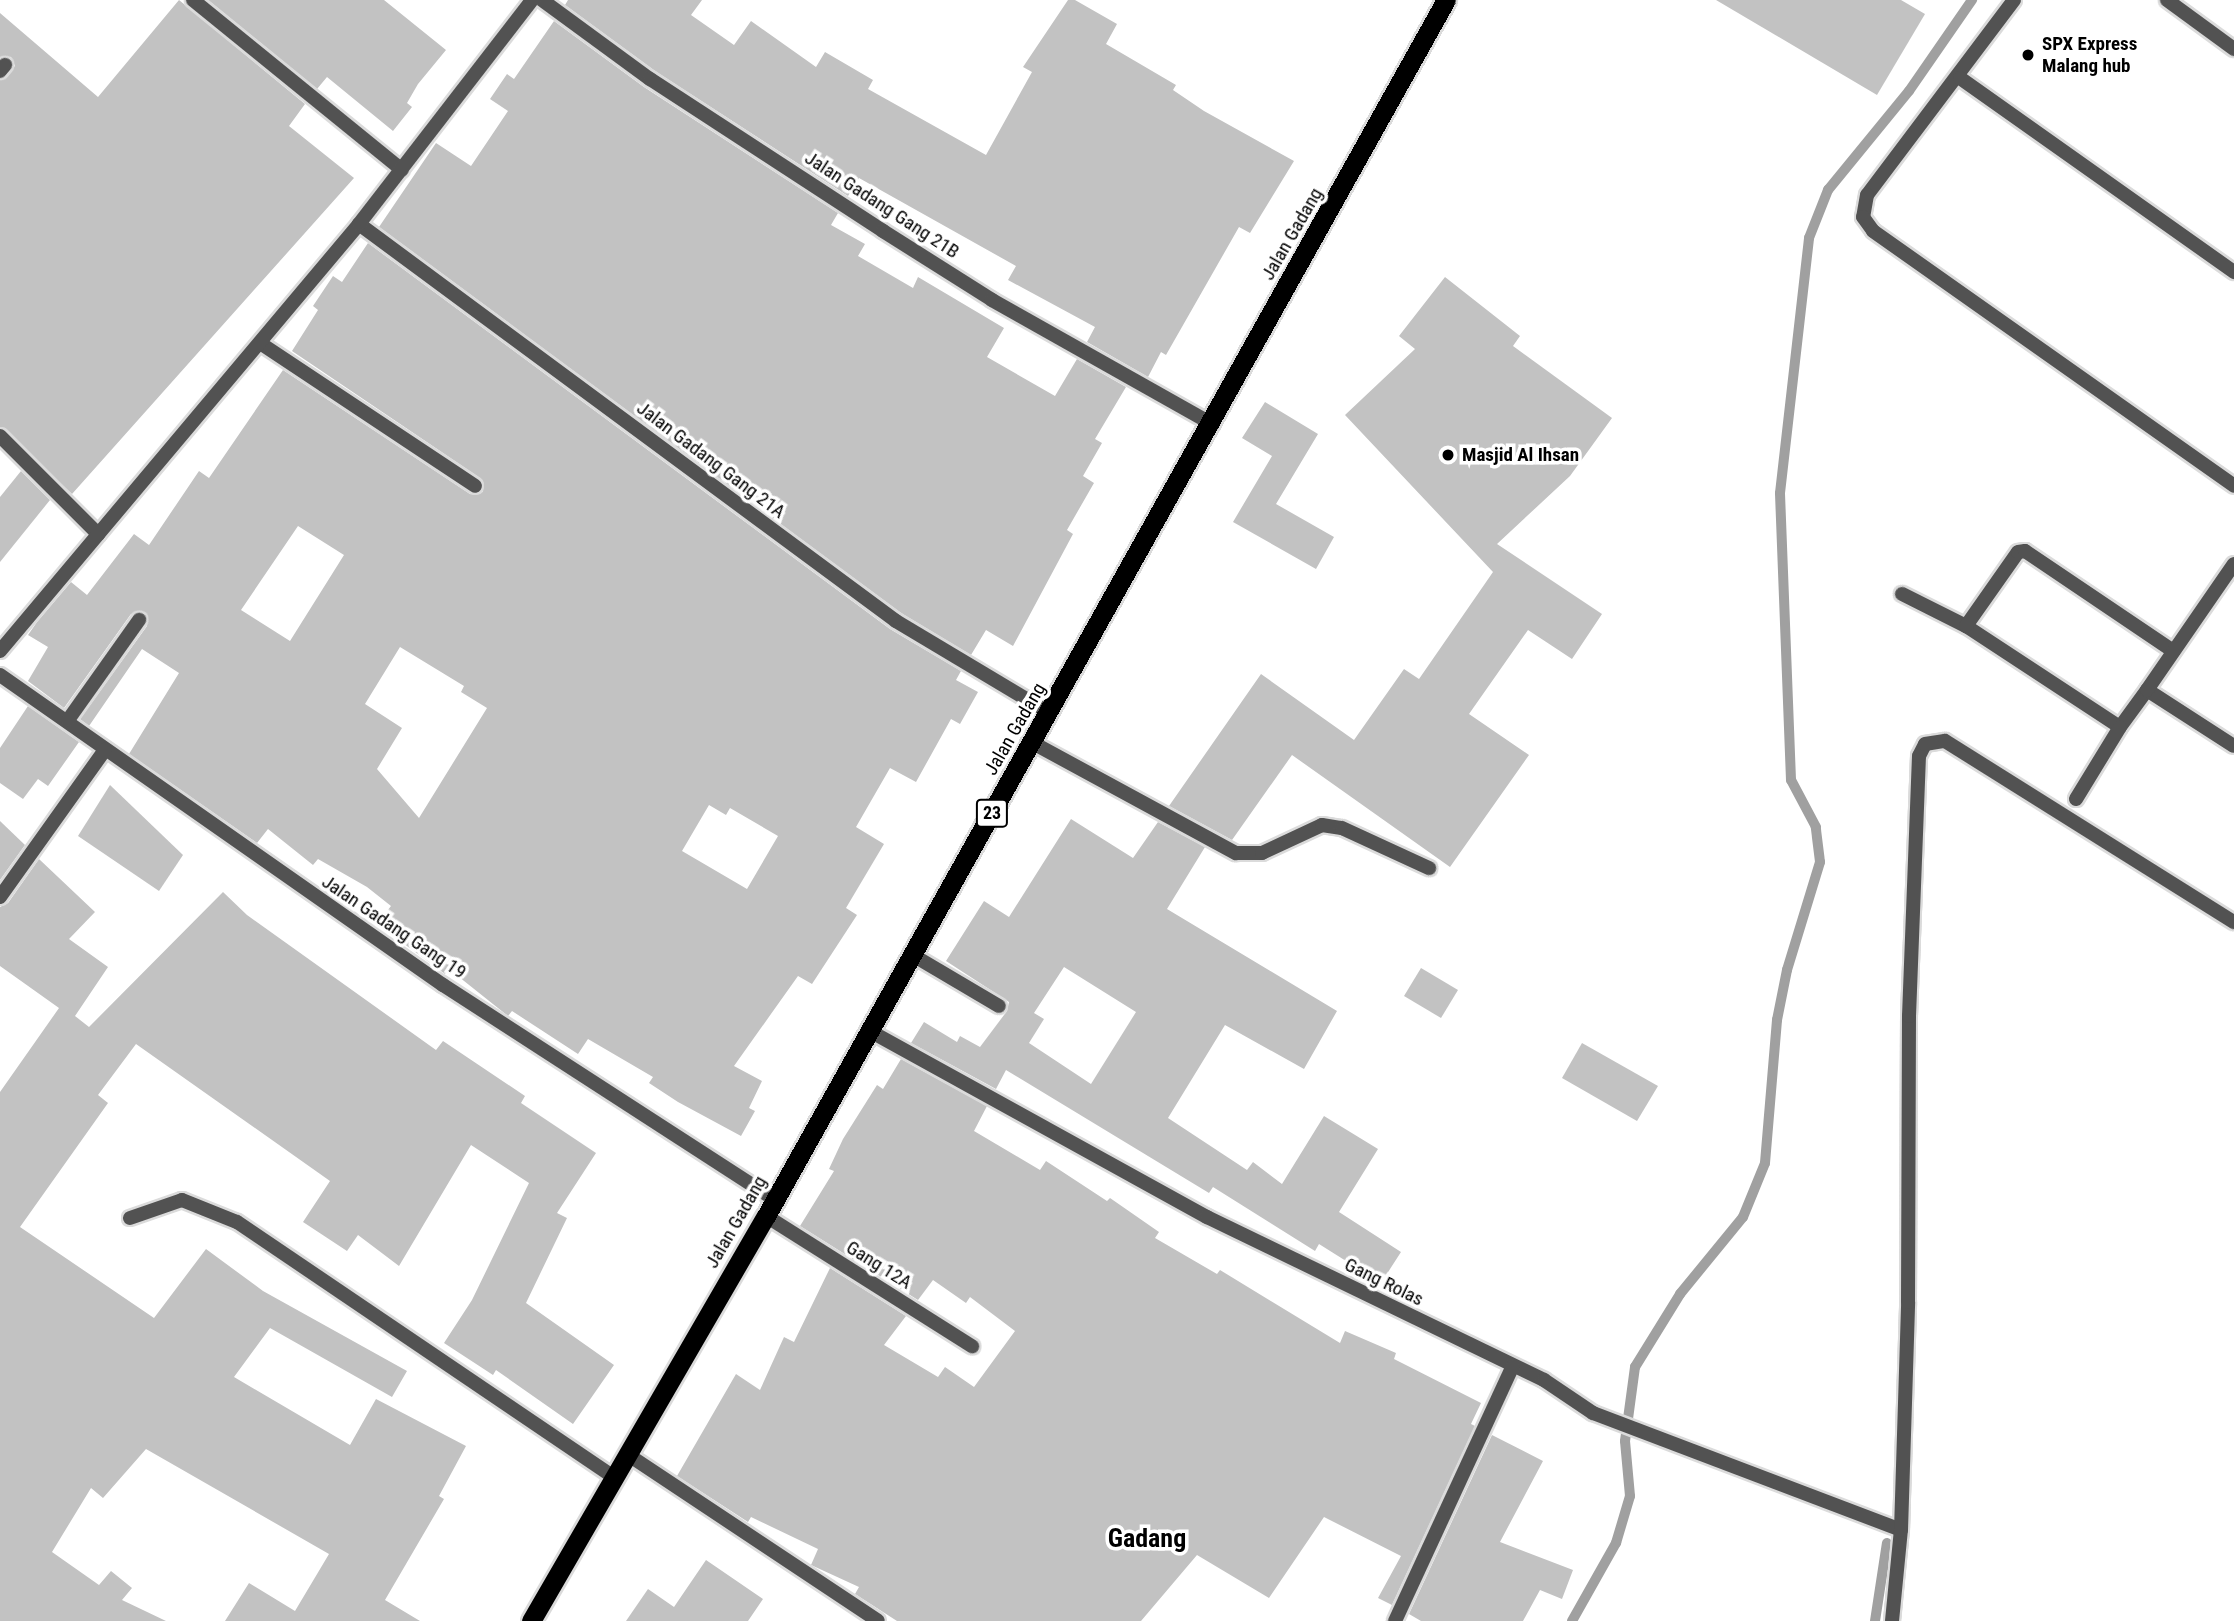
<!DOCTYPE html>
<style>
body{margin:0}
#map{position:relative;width:2234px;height:1621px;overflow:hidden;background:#fff;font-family:"Roboto Condensed",sans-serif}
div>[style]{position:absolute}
.stream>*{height:10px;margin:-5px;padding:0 5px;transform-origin:5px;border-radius:5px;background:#a0a0a0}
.building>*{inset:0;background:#c2c2c2}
.roads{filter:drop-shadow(2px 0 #dbdbdb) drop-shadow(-2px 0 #dbdbdb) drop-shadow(0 2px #dbdbdb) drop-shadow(0 -2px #dbdbdb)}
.service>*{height:14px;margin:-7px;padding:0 7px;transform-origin:7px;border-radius:7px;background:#525252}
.minor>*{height:14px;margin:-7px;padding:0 7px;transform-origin:7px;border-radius:7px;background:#525252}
.trunk>*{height:19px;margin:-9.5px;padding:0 9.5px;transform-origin:9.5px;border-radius:9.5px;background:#000}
.dots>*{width:19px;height:19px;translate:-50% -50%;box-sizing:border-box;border:4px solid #fff;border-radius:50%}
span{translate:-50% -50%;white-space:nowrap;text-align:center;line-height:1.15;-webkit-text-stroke:7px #fff;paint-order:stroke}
.shield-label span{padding:2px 5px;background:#fff;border:2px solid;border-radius:5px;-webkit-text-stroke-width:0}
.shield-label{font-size:18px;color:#000;font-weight:700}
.poi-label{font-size:19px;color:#000;font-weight:700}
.left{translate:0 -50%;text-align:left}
.street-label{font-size:19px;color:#000}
.district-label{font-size:26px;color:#000;font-weight:700}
</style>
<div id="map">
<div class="stream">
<div style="left:1572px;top:1621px;width:90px;rotate:-60.6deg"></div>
<div style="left:1616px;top:1543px;width:49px;rotate:-73.4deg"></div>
<div style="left:1630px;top:1496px;width:55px;rotate:-95.2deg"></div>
<div style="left:1625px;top:1441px;width:75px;rotate:-82.3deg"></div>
<div style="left:1635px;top:1367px;width:86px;rotate:-58.3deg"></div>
<div style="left:1680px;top:1294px;width:99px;rotate:-50.7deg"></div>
<div style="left:1743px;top:1217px;width:58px;rotate:-67.8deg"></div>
<div style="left:1765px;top:1163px;width:144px;rotate:-85.2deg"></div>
<div style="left:1777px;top:1020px;width:51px;rotate:-78.7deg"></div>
<div style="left:1787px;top:970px;width:113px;rotate:-73deg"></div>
<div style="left:1820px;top:862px;width:35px;rotate:-97deg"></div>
<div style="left:1816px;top:827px;width:53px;rotate:-118deg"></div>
<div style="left:1791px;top:780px;width:287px;rotate:-92.2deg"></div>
<div style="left:1780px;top:493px;width:257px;rotate:-83.5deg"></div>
<div style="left:1809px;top:238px;width:52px;rotate:-68.4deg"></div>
<div style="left:1828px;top:190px;width:128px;rotate:-50.7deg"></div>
<div style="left:1909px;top:91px;width:111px;rotate:-55.3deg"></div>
<div style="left:1875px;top:1621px;width:79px;rotate:-81.3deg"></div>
</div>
<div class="building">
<div style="clip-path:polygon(179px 0,305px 104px,289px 126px,354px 178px,72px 494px,0 427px,0 80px,15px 66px,11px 57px,0 57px,0 13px,98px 97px)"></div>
<div style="clip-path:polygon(208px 0,384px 0,446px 50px,418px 84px,407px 103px,412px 107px,393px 131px,327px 77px,317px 89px)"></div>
<div style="clip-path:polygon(568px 0,702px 0,691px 15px,734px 45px,751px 21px,816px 67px,825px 52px,873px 80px,868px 89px,986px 155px,1032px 72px,1023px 67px,1068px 0,1075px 0,1117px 24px,1106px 44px,1176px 85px,1173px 90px,1204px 111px,1294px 161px,1250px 233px,1239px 227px,1166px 355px,1161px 352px,1148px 377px,1087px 342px,1095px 327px,1008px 280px,1016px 266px,859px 178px,848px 196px,655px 71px,565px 5px)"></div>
<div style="clip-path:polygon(1716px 0,1901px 0,1925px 14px,1877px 95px)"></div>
<div style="clip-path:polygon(554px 21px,644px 87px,838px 213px,831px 225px,865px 244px,858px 256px,913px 288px,918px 277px,1004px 328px,987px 357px,1055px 396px,1077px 359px,1126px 387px,1095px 439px,1102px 443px,1083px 476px,1094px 483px,1067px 530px,1073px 534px,1013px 646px,986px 630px,971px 655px,901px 613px,379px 227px,436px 143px,471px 166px,508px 111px,490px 99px,507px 74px,514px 79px)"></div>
<div style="clip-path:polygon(evenodd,368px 243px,890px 629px,961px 671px,956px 680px,978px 692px,960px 724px,951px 719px,916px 782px,890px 768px,856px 827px,884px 844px,846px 908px,857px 915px,812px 984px,798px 976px,734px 1066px,762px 1081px,749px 1108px,755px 1111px,741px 1136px,678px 1102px,649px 1083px,653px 1077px,588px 1039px,578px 1054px,512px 1011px,508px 1016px,449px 969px,445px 974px,377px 924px,391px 906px,367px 887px,318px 859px,313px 865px,268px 829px,257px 843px,129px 754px,179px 673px,142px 649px,89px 726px,80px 719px,147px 626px,144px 612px,131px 614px,64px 708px,28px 681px,48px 647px,28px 635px,37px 622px,71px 582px,87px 595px,134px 534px,149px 545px,199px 471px,209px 478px,283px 370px,470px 494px,483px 492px,480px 478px,292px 351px,318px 310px,313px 306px,333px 276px,342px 282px,368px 243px,298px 526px,344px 555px,290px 641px,241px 610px,298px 526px,368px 243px,400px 647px,464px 686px,461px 692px,487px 708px,419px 818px,377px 769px,402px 728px,365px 704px,400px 647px,368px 243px,709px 805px,726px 815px,730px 808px,778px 836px,747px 889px,682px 851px,709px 805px)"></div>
<div style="clip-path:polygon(1445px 277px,1520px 336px,1513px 346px,1612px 418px,1570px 476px,1497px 544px,1602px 614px,1572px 659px,1528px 630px,1469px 714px,1529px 755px,1450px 867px,1292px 755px,1232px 840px,1169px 806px,1261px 674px,1354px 740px,1404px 669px,1419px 679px,1493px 572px,1345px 415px,1415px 349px,1399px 336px)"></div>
<div style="clip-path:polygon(1265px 402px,1318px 434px,1276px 504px,1334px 537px,1316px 569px,1233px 522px,1272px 456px,1242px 438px)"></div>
<div style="clip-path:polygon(21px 471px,50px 500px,0 562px,0 497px)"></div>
<div style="clip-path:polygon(28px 706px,79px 742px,48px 786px,38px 779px,23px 799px,0 783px,0 748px)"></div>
<div style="clip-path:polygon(110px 785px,183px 855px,159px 891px,78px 836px)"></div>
<div style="clip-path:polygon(evenodd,1071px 819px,1133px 858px,1158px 822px,1205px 847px,1167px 909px,1337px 1011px,1304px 1069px,1225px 1025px,1168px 1118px,1247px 1170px,1253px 1162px,1282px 1184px,1324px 1116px,1378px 1149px,1339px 1212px,1401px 1252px,1381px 1283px,1319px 1244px,1315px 1251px,1213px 1187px,1209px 1193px,1006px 1070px,996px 1089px,911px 1043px,924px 1022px,957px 1042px,960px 1036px,980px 1047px,1007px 1011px,1009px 1002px,946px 961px,984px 901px,1009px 917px,1071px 819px,1064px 967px,1136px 1012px,1091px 1084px,1029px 1043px,1044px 1019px,1034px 1013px,1064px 967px)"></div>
<div style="clip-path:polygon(0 821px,25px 845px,0 880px)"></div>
<div style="clip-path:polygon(39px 859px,95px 912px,69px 939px,108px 967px,75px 1016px,89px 1027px,223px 892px,247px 915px,436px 1050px,443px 1041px,525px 1096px,521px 1103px,596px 1153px,557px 1213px,567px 1218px,526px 1303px,614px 1365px,573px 1424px,496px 1370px,493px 1375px,444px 1343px,472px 1300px,529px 1183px,471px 1145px,399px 1266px,358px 1235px,347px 1251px,303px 1222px,330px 1181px,136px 1044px,98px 1095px,108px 1103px,20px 1227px,154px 1318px,206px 1249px,263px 1291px,407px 1371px,392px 1397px,270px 1328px,234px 1377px,350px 1445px,376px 1399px,466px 1446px,439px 1496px,444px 1499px,385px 1600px,420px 1621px,225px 1621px,249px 1583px,295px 1611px,329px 1554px,146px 1449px,103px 1498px,91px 1488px,52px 1552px,99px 1585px,111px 1571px,132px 1588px,122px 1600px,166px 1621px,0 1621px,0 1092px,59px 1008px,0 966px,0 907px,8px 903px)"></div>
<div style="clip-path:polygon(1421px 968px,1458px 990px,1441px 1018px,1404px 996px)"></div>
<div style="clip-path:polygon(1582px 1043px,1658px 1086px,1637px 1121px,1562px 1078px)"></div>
<div style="clip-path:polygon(901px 1059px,987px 1106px,974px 1131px,1040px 1170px,1046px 1161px,1107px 1201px,1110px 1198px,1159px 1232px,1155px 1238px,1217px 1274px,1220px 1270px,1340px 1343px,1345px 1331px,1396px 1353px,1394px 1359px,1481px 1403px,1471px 1424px,1475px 1426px,1392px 1605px,1378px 1598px,1401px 1556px,1324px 1517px,1269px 1598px,1197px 1555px,1141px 1621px,897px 1621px,855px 1594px,859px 1587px,811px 1565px,818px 1549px,751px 1517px,748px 1522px,677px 1476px,736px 1374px,760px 1390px,784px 1337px,794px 1342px,830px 1268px,906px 1316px,884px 1345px,938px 1377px,945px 1367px,974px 1387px,1015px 1331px,970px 1297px,966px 1303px,933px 1280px,918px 1300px,800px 1226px,834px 1171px,829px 1169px,843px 1139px,877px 1085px,883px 1089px)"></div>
<div style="clip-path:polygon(1492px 1435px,1543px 1461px,1500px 1542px,1573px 1570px,1562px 1599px,1540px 1590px,1523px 1621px,1421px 1621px,1409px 1614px)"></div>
<div style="clip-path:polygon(706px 1560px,763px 1599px,748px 1621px,626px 1621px,648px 1589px,674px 1607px)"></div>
</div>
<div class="roads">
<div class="service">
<div style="left:130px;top:1218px;width:55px;rotate:-19.1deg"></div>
<div style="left:182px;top:1200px;width:59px;rotate:21.8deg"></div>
<div style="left:237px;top:1222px;width:457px;rotate:34.1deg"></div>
</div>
<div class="minor">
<div style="left:193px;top:0;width:269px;rotate:39.1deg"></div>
<div style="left:542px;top:0;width:134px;rotate:36.2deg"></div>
<div style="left:650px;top:79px;width:278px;rotate:33.1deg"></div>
<div style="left:883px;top:231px;width:129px;rotate:32.3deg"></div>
<div style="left:992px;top:300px;width:253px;rotate:29.4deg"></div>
<div style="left:2014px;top:0;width:244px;rotate:127deg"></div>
<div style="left:1867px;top:195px;width:22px;rotate:100deg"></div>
<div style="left:1863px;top:217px;width:17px;rotate:54deg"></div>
<div style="left:1873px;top:231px;width:442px;rotate:35.2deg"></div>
<div style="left:2167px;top:0;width:83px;rotate:36.2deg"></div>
<div style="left:0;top:71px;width:8px;rotate:-50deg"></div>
<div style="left:1960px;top:78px;width:336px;rotate:35.3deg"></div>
<div style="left:359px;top:224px;width:668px;rotate:36.48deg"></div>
<div style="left:896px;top:621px;width:179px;rotate:30.9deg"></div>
<div style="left:260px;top:343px;width:258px;rotate:33.6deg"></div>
<div style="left:0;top:436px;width:139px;rotate:45deg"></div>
<div style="left:1902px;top:594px;width:72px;rotate:26.6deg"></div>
<div style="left:1966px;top:626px;width:184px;rotate:33.3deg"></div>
<div style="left:2120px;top:727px;width:46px;rotate:-53.9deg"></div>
<div style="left:2147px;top:690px;width:103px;rotate:32.8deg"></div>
<div style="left:1966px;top:626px;width:90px;rotate:-54.9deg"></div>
<div style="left:2018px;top:552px;width:7px;rotate:-8deg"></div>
<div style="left:2025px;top:551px;width:179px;rotate:34deg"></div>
<div style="left:0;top:651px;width:558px;rotate:-49.94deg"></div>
<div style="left:359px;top:224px;width:283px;rotate:-52.3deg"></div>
<div style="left:0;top:675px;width:541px;rotate:34.98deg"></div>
<div style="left:443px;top:985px;width:396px;rotate:32.9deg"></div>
<div style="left:2147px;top:690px;width:153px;rotate:-55.4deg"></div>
<div style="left:68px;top:720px;width:123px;rotate:-54.6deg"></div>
<div style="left:1033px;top:743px;width:231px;rotate:28.5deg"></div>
<div style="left:1236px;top:853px;width:26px"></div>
<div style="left:1262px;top:853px;width:66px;rotate:-25deg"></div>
<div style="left:1322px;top:825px;width:20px;rotate:9deg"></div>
<div style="left:1342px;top:828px;width:96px;rotate:24.7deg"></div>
<div style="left:2076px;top:799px;width:84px;rotate:-58.6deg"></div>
<div style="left:0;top:897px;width:181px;rotate:-54.5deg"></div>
<div style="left:911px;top:954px;width:102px;rotate:30.6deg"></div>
<div style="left:868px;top:1030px;width:387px;rotate:28.9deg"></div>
<div style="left:1207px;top:1217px;width:374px;rotate:25.8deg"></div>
<div style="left:1544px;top:1380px;width:59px;rotate:34deg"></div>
<div style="left:1593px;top:1413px;width:329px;rotate:20.8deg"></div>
<div style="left:766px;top:1216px;width:244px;rotate:32.3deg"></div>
<div style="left:627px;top:1454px;width:301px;rotate:33.6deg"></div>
<div style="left:1395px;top:1621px;width:281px;rotate:-65.2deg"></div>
<div style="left:1892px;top:1621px;width:91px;rotate:-84.4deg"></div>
<div style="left:1901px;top:1530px;width:228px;rotate:-88.2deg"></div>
<div style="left:1908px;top:1302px;width:286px;rotate:-89.8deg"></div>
<div style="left:1909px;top:1016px;width:260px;rotate:-87.8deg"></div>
<div style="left:1919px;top:756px;width:13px;rotate:-63deg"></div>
<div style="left:1925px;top:744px;width:20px;rotate:-9deg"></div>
<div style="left:1945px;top:741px;width:341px;rotate:32.1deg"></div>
</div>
<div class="trunk">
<div style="left:531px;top:1621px;width:468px;rotate:-59.9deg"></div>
<div style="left:766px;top:1216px;width:1393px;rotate:-60.79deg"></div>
</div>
</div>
<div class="dots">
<div style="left:2028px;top:55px;background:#000"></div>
<div style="left:1448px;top:455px;background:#000"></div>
</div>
<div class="shield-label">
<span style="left:992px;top:813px">23</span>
</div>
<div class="poi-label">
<span class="left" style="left:2042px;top:55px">SPX Express<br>Malang hub</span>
<span class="left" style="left:1462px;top:455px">Masjid Al Ihsan</span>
</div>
<div class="street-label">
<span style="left:882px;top:205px;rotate:33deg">Jalan Gadang Gang 21B</span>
<span style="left:1292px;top:234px;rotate:-60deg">Jalan Gadang</span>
<span style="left:711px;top:460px;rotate:37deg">Jalan Gadang Gang 21A</span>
<span style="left:1015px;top:729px;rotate:-60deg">Jalan Gadang</span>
<span style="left:394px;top:927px;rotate:34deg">Jalan Gadang Gang 19</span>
<span style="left:736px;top:1222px;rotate:-60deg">Jalan Gadang</span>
<span style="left:879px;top:1265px;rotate:32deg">Gang 12A</span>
<span style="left:1384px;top:1282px;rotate:26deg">Gang Rolas</span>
</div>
<div class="district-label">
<span style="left:1147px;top:1539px">Gadang</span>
</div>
</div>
